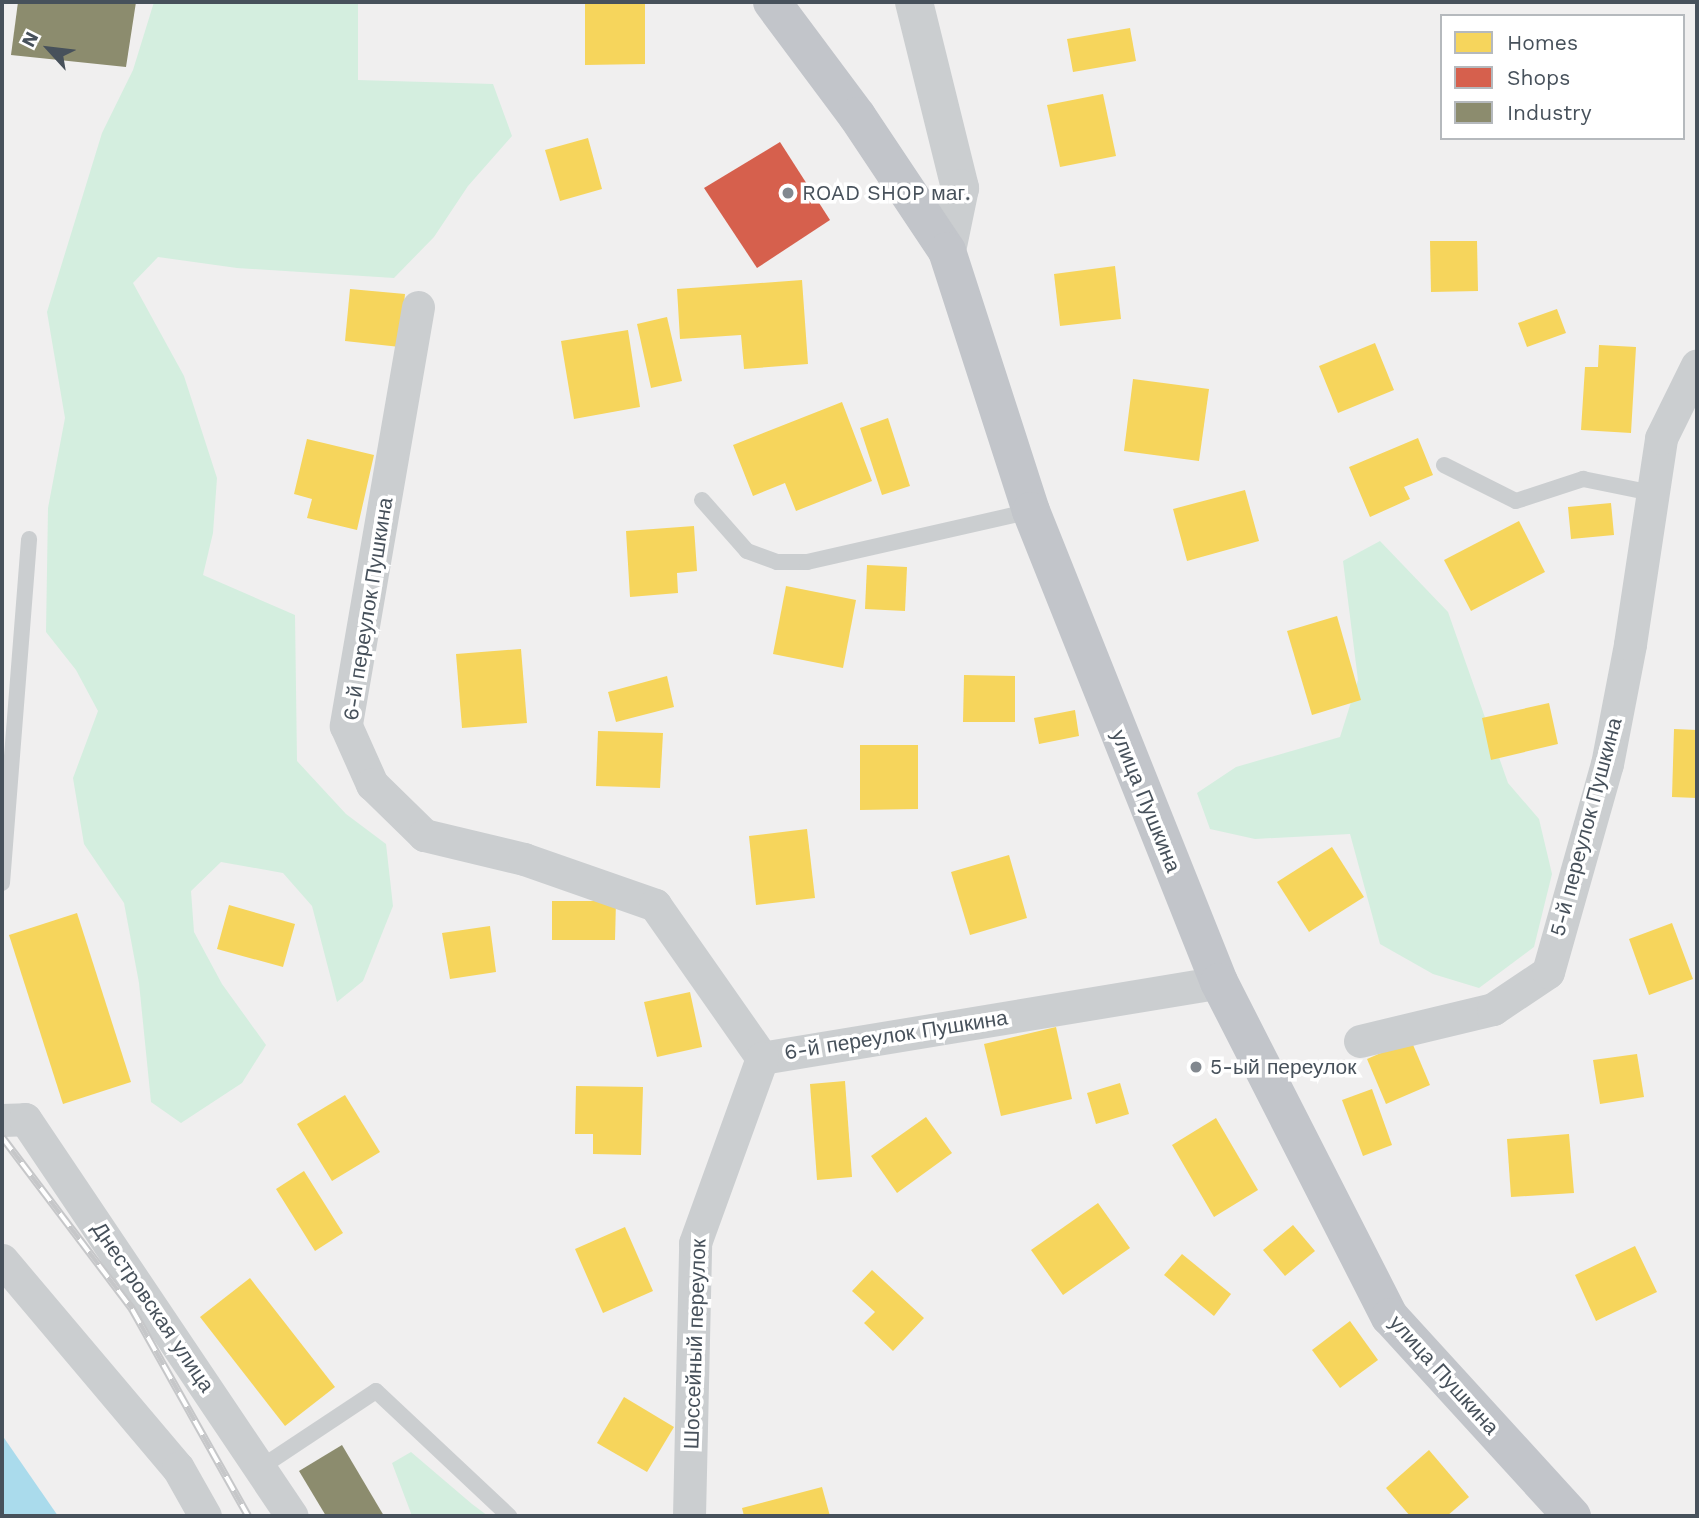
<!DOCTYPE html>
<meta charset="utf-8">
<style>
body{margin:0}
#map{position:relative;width:1699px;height:1518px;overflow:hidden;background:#f0efef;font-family:"Work Sans",sans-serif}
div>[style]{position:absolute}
.green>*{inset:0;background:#d4eedf}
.water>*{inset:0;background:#aadbec}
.homes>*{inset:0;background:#f6d55c}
.shops>*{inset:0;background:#d6604d}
.industry>*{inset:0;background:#8c8c6e}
.service>*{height:16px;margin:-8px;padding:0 8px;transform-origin:8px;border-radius:8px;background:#cbced0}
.minor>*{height:33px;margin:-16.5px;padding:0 16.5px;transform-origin:16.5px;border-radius:16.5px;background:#cbced0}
.tertiary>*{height:38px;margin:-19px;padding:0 19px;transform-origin:19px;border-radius:19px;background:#cbced0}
.trunk>*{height:38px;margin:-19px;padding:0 19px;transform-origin:19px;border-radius:19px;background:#c2c5ca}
.rail>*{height:8px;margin-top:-4px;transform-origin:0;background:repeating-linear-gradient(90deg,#fff 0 16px,#c6c7c9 0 32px);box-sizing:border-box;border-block:2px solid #c6c7c9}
.dots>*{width:19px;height:19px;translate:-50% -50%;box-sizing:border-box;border:4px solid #fff;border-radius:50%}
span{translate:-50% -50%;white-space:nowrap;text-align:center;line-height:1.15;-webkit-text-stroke:7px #fff;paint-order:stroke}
.poi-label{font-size:21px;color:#47515b}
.left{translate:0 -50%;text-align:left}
.street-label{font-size:21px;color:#47515b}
.frame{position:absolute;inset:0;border:4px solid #47515b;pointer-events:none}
.legend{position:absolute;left:1440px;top:14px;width:245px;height:126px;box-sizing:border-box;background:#fff;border:2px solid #b5b9bd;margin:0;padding:9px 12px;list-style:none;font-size:21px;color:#47515b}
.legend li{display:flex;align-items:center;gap:14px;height:35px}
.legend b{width:35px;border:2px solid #b5b9bd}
.north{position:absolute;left:14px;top:14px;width:70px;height:70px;-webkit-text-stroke:5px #fff;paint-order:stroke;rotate:297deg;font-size:19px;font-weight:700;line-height:28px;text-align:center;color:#47515b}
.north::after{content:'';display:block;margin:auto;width:24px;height:32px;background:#47515b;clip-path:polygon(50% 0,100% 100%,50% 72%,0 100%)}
</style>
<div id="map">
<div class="green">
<div style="clip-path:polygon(154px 2px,358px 2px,358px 80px,493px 84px,512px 136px,468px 186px,434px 237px,394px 278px,237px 268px,158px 257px,133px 283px,184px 376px,217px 478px,213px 533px,203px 575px,295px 615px,297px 761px,346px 814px,386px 844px,393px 906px,363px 981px,337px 1002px,312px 906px,283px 873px,221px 862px,191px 891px,194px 932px,222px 984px,266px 1045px,242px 1083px,181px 1123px,151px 1102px,139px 983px,124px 903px,84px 844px,73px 778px,98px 711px,76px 670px,46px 632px,48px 508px,65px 418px,47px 312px,102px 133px,133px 70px)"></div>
<div style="clip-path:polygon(1380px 541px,1448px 612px,1508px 783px,1539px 819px,1552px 874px,1534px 947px,1479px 988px,1433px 974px,1380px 944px,1350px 834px,1255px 839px,1210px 829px,1197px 793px,1236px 767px,1340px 737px,1358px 680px,1343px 561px)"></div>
<div style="clip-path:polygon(411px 1452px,472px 1504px,488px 1516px,412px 1516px,392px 1463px)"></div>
</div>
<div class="water">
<div style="clip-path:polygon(2px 1435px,58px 1516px,2px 1516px)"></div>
</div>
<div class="homes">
<div style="clip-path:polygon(585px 2px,645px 2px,645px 64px,585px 65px)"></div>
<div style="clip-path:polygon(1130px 28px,1136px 61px,1073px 72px,1067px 39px)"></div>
<div style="clip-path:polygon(1103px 94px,1116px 156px,1060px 167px,1047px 105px)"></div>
<div style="clip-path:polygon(588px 138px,602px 189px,560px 201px,545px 150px)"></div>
<div style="clip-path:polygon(1430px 241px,1477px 241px,1478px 291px,1431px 292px)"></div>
<div style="clip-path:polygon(1115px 266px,1121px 319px,1060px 326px,1054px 274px)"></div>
<div style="clip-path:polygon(802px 280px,808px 364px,744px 369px,741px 335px,680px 339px,677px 289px)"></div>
<div style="clip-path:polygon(350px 289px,405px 294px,400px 347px,345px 341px)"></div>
<div style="clip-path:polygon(1557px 309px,1566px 333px,1527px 347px,1518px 323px)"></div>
<div style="clip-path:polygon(667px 317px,682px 381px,651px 388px,637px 324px)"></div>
<div style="clip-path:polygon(628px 330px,640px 407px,574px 419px,561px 341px)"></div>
<div style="clip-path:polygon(1375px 343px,1394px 390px,1338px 413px,1319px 366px)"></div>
<div style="clip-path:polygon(1599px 345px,1636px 347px,1631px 433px,1581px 430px,1585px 367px,1598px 367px)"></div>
<div style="clip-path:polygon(1133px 379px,1209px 389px,1199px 461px,1124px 451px)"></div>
<div style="clip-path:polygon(842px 402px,872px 481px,796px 511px,785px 483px,753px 496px,733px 445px)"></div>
<div style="clip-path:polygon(888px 418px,910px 486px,882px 495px,860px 428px)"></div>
<div style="clip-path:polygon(1418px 438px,1433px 475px,1404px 487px,1410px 499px,1370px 517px,1349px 467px)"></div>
<div style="clip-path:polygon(307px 439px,374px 455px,357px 530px,307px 518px,312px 499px,294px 494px)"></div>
<div style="clip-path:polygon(1245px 490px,1259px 541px,1187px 561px,1173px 509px)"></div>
<div style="clip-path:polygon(1611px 503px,1614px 535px,1571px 539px,1568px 507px)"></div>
<div style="clip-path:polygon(1519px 521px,1545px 572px,1471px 611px,1444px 560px)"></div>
<div style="clip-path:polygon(694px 526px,697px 571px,677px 573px,678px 593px,630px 597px,626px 531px)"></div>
<div style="clip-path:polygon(867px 565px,907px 567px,905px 611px,865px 609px)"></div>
<div style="clip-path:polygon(786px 586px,856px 600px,843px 668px,773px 654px)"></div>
<div style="clip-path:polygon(1337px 616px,1361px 700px,1312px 715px,1287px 631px)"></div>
<div style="clip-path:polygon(521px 649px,527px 723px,462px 728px,456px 654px)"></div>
<div style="clip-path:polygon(964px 675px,1015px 676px,1015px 722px,963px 722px)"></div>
<div style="clip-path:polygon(667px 676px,674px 707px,616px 722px,608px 692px)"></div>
<div style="clip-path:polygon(1549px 703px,1558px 744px,1491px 760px,1482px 718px)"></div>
<div style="clip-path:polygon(1075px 710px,1079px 736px,1039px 744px,1034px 718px)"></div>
<div style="clip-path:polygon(1674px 729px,1697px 730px,1697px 798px,1672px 797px)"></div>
<div style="clip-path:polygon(598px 731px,663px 733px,660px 788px,596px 786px)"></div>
<div style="clip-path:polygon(860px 745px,918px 745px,918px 809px,860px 810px)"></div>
<div style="clip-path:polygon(807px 829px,815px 898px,756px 905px,749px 836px)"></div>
<div style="clip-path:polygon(1332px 847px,1364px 897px,1309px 932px,1277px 882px)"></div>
<div style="clip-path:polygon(1009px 855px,1027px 918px,970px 935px,951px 872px)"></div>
<div style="clip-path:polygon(552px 901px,616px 901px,615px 940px,552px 940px)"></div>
<div style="clip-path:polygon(229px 905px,295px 924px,283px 967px,217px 949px)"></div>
<div style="clip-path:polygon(77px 913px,131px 1082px,63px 1104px,9px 935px)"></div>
<div style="clip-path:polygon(1672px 923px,1693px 979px,1649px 995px,1629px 939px)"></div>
<div style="clip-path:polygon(490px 926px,496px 972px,450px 979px,442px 933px)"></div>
<div style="clip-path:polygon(690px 992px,702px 1047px,657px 1057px,644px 1002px)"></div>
<div style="clip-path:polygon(1056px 1027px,1072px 1099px,1001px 1116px,984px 1044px)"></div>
<div style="clip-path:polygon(1411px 1040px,1430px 1085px,1386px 1104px,1367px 1059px)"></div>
<div style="clip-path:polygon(1637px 1054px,1644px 1097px,1600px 1104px,1593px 1060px)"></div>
<div style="clip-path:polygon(845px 1081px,852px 1177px,817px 1180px,810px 1084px)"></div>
<div style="clip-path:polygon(1120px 1083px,1129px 1114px,1096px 1124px,1087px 1093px)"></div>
<div style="clip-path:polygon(576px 1086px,643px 1087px,641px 1155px,593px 1154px,593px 1134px,575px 1134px)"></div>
<div style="clip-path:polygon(1372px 1089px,1392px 1145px,1363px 1156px,1342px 1100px)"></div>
<div style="clip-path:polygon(345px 1095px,380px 1152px,332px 1181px,297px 1124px)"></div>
<div style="clip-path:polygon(926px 1117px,952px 1153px,897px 1193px,871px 1156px)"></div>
<div style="clip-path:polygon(1216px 1118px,1258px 1190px,1214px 1217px,1172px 1145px)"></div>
<div style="clip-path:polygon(1569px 1134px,1574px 1193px,1511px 1197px,1507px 1139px)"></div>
<div style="clip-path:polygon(304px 1171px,343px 1233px,315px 1251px,276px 1189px)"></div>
<div style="clip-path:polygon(1098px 1203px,1130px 1248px,1063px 1295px,1031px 1250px)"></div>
<div style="clip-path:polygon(1293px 1225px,1315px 1251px,1285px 1276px,1263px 1250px)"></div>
<div style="clip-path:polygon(625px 1227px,653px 1291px,603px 1313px,575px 1249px)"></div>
<div style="clip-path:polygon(1635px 1246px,1657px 1292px,1596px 1321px,1575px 1275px)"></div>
<div style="clip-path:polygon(1182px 1254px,1231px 1294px,1214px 1316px,1164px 1275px)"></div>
<div style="clip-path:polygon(872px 1270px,924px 1318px,893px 1351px,864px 1323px,875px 1312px,852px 1291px)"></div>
<div style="clip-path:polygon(250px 1278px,335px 1387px,285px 1426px,200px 1317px)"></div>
<div style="clip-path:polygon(1350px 1321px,1378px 1360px,1340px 1388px,1312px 1350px)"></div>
<div style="clip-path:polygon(624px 1397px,674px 1427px,647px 1472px,597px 1443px)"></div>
<div style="clip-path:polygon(1429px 1450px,1469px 1497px,1447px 1516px,1410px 1516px,1386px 1488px)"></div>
<div style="clip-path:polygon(822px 1487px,830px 1516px,744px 1516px,742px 1508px)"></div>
</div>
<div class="shops">
<div style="clip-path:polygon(780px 142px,830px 220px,757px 268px,704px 188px)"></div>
</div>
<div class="industry">
<div style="clip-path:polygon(18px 2px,136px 2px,126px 67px,11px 55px)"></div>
<div style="clip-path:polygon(342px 1445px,384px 1516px,326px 1516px,299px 1471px)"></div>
</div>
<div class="service">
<div style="left:1444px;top:465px;width:80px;rotate:26.6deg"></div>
<div style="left:1516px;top:501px;width:71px;rotate:-18.2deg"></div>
<div style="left:1583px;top:479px;width:70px;rotate:11.5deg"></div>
<div style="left:702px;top:500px;width:68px;rotate:48.6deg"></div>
<div style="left:747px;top:551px;width:32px;rotate:20deg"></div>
<div style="left:777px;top:562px;width:30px"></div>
<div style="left:807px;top:562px;width:230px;rotate:-12.8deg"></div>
<div style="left:2px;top:883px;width:345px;rotate:-85.5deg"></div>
<div style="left:260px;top:1468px;width:139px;rotate:-33.6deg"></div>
<div style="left:376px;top:1391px;width:183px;rotate:43.2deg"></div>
</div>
<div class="minor">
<div style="left:418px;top:307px;width:425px;rotate:99.8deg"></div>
<div style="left:346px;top:726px;width:64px;rotate:65.9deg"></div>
<div style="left:372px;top:784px;width:73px;rotate:44.4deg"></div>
<div style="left:424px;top:835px;width:103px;rotate:13.5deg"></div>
<div style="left:524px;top:859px;width:139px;rotate:19.3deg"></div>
<div style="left:655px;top:905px;width:187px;rotate:55deg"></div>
<div style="left:762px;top:1058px;width:463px;rotate:-9.4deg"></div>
<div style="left:1360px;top:1041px;width:137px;rotate:-13.5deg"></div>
<div style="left:1493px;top:1009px;width:66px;rotate:-33.9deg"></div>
<div style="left:1548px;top:972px;width:216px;rotate:-74.2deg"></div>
<div style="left:1607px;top:764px;width:122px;rotate:-79.1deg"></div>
<div style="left:1630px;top:644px;width:208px;rotate:-81.4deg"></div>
<div style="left:1661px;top:438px;width:81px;rotate:-63.7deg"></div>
<div style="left:2px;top:1120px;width:23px;rotate:-2deg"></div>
<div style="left:25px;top:1119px;width:478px;rotate:56.1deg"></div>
<div style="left:2px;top:1260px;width:272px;rotate:49.8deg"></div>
<div style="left:178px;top:1468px;width:55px;rotate:60.6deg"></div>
<div style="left:689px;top:1516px;width:273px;rotate:-88.7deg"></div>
<div style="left:695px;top:1243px;width:197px;rotate:-70.1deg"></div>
</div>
<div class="tertiary">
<div style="left:914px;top:2px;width:192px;rotate:76.1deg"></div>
<div style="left:960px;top:188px;width:64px;rotate:101.7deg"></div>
</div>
<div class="trunk">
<div style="left:772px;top:2px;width:142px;rotate:53.3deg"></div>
<div style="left:857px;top:116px;width:162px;rotate:56.3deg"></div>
<div style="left:947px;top:251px;width:273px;rotate:72.1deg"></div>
<div style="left:1031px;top:511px;width:507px;rotate:68.24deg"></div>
<div style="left:1219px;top:982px;width:376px;rotate:63deg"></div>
<div style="left:1390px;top:1317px;width:270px;rotate:47.6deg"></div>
</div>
<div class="rail">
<div style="left:2px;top:1137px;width:216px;rotate:52.9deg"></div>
<div style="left:132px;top:1309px;width:237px;rotate:60.7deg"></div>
</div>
<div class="dots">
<div style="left:788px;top:193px;background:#82888f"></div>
<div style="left:1196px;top:1067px;background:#82888f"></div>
</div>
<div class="poi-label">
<span class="left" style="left:802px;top:193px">ROAD SHOP маг.</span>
<span class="left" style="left:1210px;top:1067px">5-ый переулок</span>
</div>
<div class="street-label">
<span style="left:368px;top:609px;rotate:-81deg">6-й переулок Пушкина</span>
<span style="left:1146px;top:801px;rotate:68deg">улица Пушкина</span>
<span style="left:1586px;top:827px;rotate:-75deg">5-й переулок Пушкина</span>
<span style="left:896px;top:1035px;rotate:-9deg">6-й переулок Пушкина</span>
<span style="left:153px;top:1307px;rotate:56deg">Днестровская улица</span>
<span style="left:695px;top:1344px;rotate:-88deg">Шоссейный переулок</span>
<span style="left:1444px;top:1375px;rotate:48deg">улица Пушкина</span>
</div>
<div class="frame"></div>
<ul class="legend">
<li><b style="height:19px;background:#f6d55c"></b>Homes</li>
<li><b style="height:19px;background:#d6604d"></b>Shops</li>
<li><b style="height:19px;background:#8c8c6e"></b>Industry</li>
</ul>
<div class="north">N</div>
</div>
